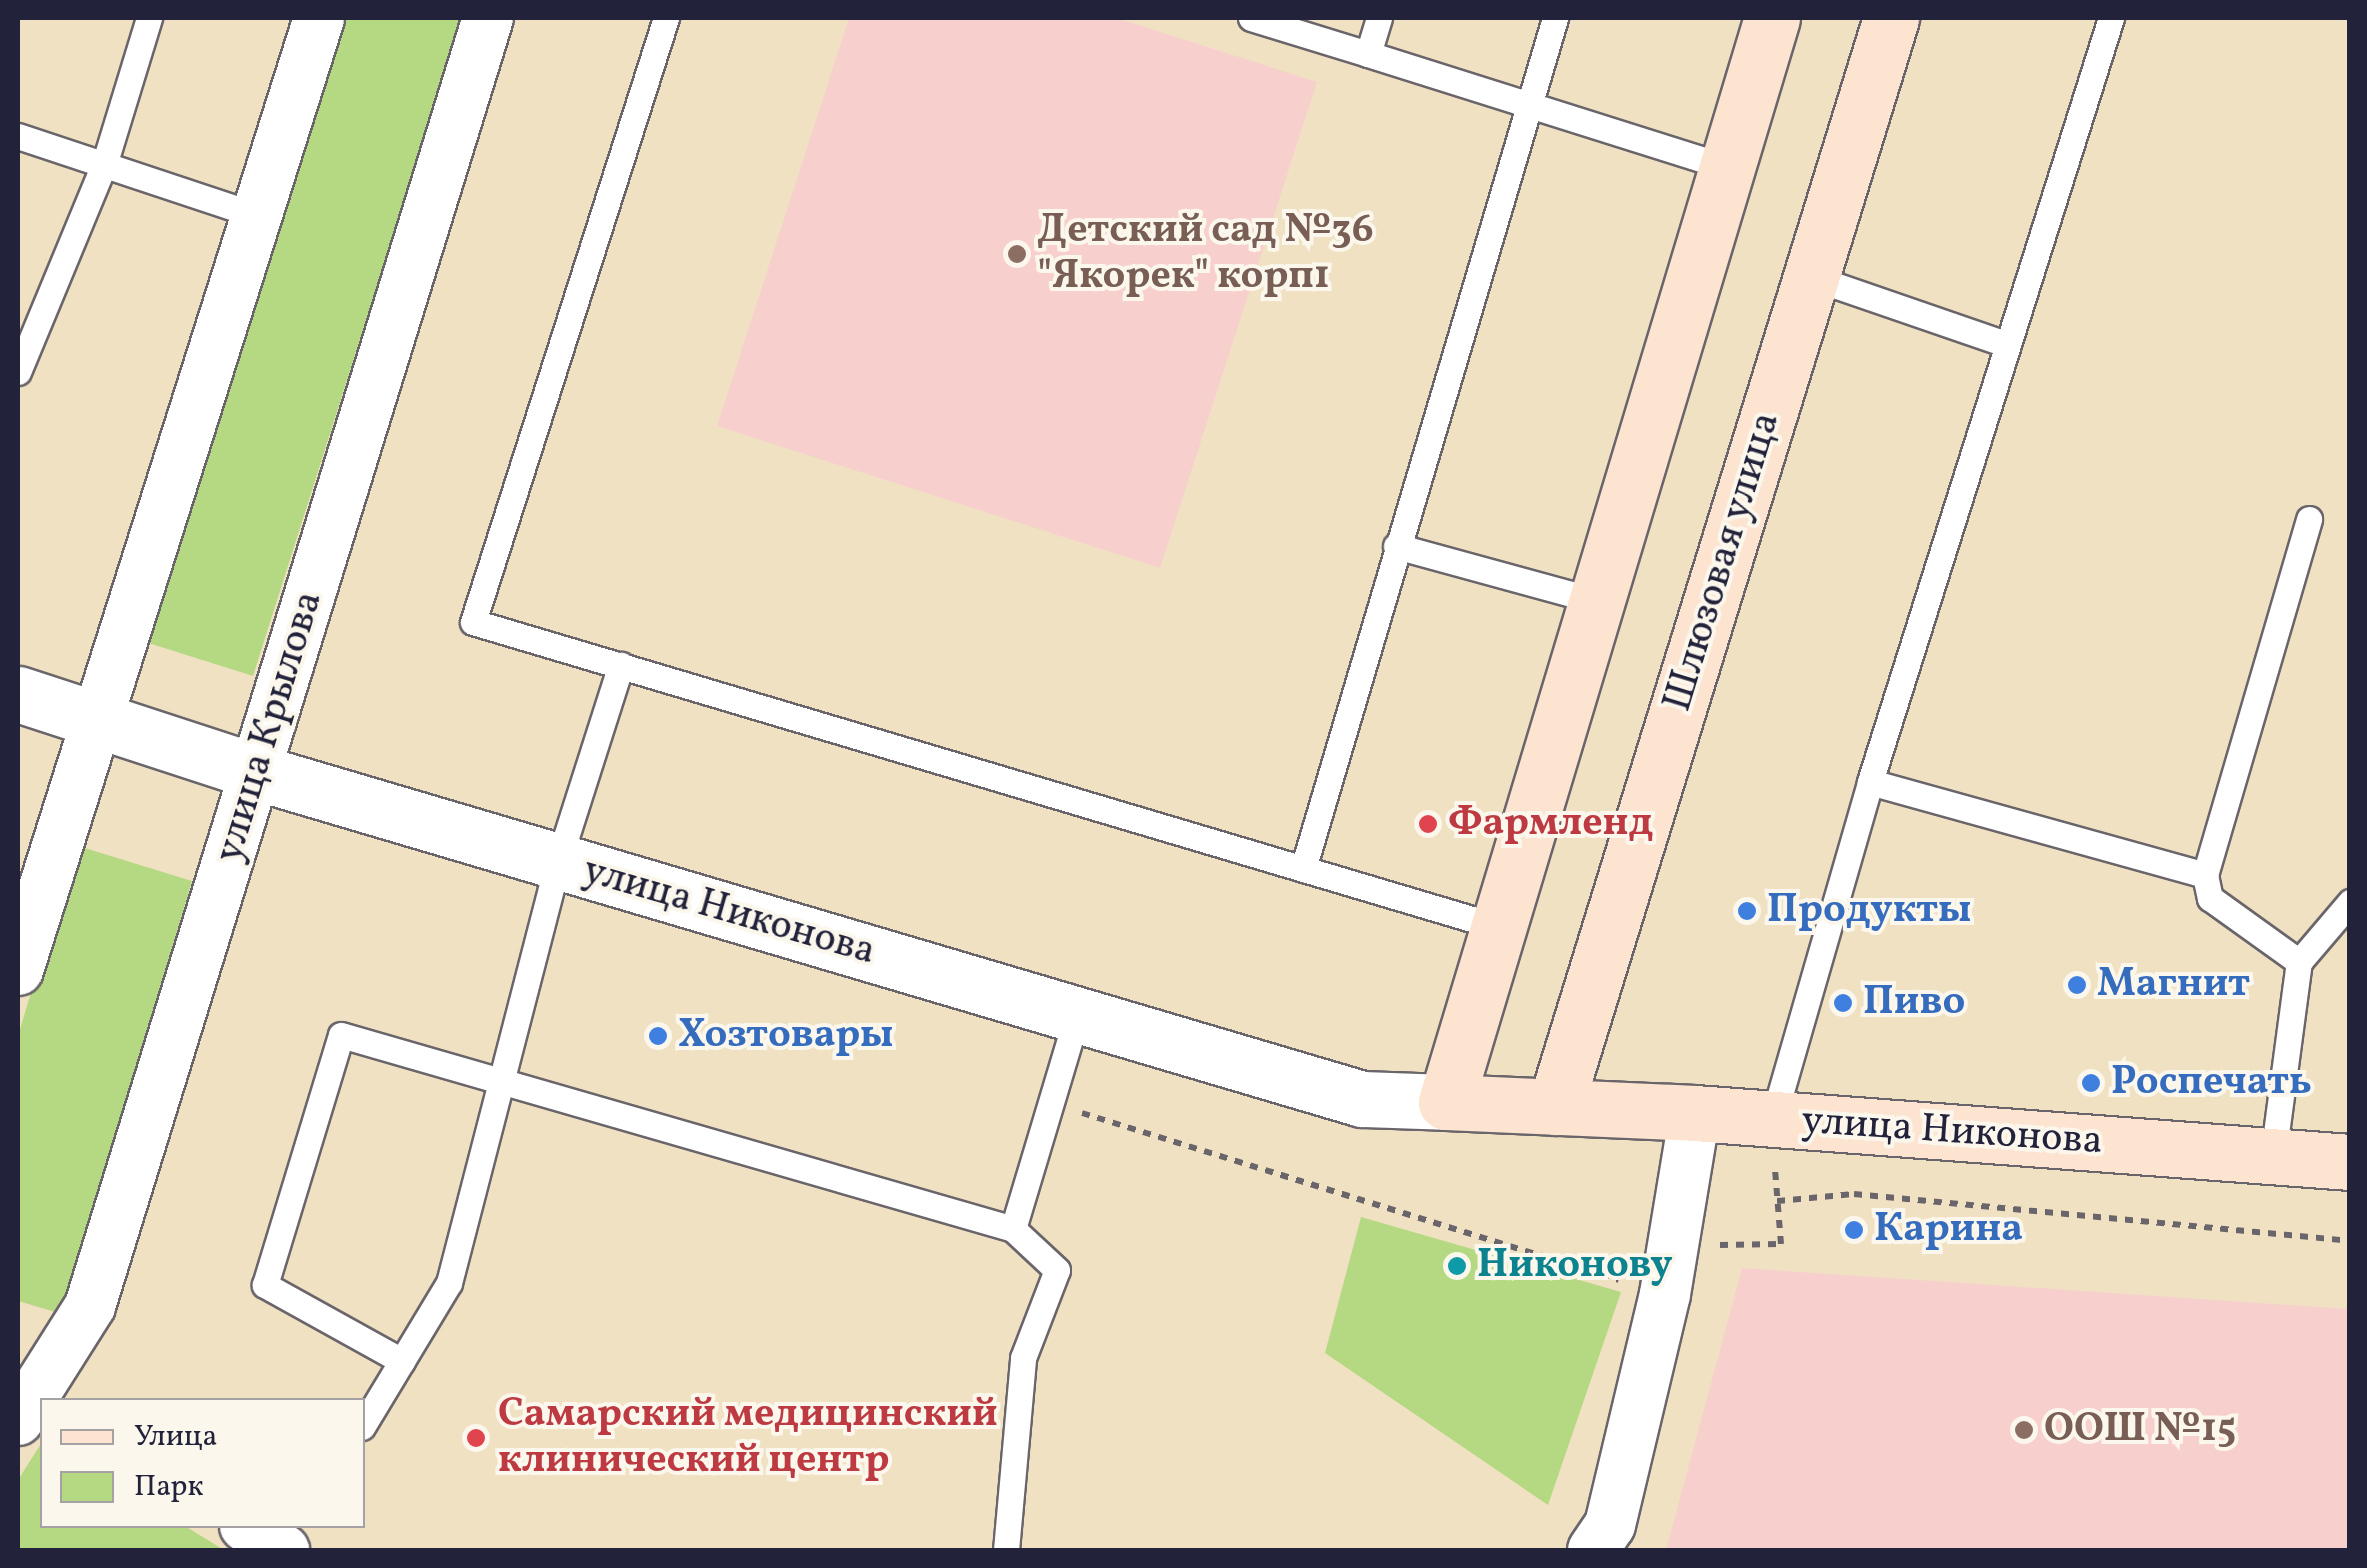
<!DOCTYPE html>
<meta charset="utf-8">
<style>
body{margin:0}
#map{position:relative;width:2367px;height:1568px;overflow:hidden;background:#f0e1c2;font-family:Vollkorn,serif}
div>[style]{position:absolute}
.built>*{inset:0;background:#f7d0ce}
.green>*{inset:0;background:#b5d982}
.path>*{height:6px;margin-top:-3px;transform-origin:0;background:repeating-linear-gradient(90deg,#6a656a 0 8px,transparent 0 16px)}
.roads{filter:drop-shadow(2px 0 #6a656a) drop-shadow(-2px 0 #6a656a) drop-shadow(0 2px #6a656a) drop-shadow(0 -2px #6a656a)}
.service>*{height:25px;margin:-12.5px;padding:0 12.5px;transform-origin:12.5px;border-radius:12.5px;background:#fff}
.minor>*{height:50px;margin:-25px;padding:0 25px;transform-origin:25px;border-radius:25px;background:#fff}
.tertiary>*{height:55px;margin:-27.5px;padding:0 27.5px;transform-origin:27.5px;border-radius:27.5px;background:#fff}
.secondary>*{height:55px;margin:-27.5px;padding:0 27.5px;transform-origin:27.5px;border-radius:27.5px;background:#fde4d1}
.dots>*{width:28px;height:28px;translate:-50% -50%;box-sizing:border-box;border:5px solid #fbf7ec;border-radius:50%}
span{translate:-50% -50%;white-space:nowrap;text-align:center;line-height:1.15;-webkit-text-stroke:8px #fbf7ec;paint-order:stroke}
.education-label{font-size:40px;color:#785e54;font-weight:700}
.left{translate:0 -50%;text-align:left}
.street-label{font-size:40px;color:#22223b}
.health-label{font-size:40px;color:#be3a42;font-weight:700}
.shop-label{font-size:40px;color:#366cbe;font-weight:700}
.culture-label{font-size:40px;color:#0d838f;font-weight:700}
.frame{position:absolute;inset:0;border:20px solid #22223b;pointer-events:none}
.legend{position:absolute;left:40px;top:1398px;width:325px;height:130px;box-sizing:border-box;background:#fbf7ec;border:2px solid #a4a2a5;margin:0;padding:12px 18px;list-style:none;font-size:30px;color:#22223b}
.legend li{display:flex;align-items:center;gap:20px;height:50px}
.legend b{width:50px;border:2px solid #a4a2a5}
</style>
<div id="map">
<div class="built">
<div style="clip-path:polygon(849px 18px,1117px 18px,1317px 82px,1160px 568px,717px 426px)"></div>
<div style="clip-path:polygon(1742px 1268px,2349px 1309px,2349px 1550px,1666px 1550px)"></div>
</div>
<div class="green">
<div style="clip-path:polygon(340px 18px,462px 18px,253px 676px,142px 641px)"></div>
<div style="clip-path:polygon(75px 845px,192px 881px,62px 1314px,18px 1301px,18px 1036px)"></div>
<div style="clip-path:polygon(1361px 1217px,1621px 1292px,1548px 1505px,1325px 1353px)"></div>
<div style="clip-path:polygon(42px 1442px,42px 1526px,185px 1526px,224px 1550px,18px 1550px,18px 1480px)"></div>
</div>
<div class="path">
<div style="left:1082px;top:1113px;width:562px;rotate:17.28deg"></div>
<div style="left:1777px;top:1201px;width:77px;rotate:-5.2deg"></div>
<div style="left:1854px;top:1194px;width:498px;rotate:5.4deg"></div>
<div style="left:1720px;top:1245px;width:61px;rotate:-0.9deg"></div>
<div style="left:1781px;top:1244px;width:74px;rotate:-94.6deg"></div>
</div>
<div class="roads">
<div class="service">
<div style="left:666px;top:18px;width:634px;rotate:107.72deg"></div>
<div style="left:473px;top:622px;width:1070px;rotate:16.56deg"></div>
<div style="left:1251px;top:18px;width:122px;rotate:17.1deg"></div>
<div style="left:1368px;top:54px;width:38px;rotate:-73deg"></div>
<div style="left:2111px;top:18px;width:801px;rotate:107.51deg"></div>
<div style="left:1870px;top:782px;width:348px;rotate:15.5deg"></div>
<div style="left:2205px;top:875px;width:371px;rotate:-73.7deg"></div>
<div style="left:1368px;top:54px;width:376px;rotate:17.5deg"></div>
<div style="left:18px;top:136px;width:251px;rotate:18.4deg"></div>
<div style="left:1811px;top:277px;width:208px;rotate:19deg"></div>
<div style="left:18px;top:372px;width:227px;rotate:-67.5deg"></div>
<div style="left:105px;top:162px;width:151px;rotate:-73deg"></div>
<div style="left:1396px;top:546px;width:208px;rotate:15.3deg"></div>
<div style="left:1303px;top:869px;width:888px;rotate:-73.5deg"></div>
<div style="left:2205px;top:875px;width:24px;rotate:78deg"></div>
<div style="left:2210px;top:898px;width:110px;rotate:35.7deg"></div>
<div style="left:1773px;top:1119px;width:351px;rotate:-73.9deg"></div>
<div style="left:2273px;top:1156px;width:196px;rotate:-82.4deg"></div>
<div style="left:2299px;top:962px;width:79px;rotate:-49.6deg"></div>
<div style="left:402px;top:1361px;width:157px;rotate:-151deg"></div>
<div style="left:265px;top:1285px;width:261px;rotate:-73.1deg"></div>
<div style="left:341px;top:1035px;width:699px;rotate:16.1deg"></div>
<div style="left:1013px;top:1229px;width:223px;rotate:-73.3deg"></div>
<div style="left:362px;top:1427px;width:168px;rotate:-58.9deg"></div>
<div style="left:449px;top:1283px;width:435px;rotate:-75.5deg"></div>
<div style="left:558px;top:862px;width:207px;rotate:-72.3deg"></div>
<div style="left:1006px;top:1550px;width:193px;rotate:-84.9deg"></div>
<div style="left:1023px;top:1358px;width:94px;rotate:-68.9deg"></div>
<div style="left:1057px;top:1270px;width:60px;rotate:-137deg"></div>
</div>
<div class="minor">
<div style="left:18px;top:970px;width:998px;rotate:-72.45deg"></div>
<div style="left:18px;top:1420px;width:135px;rotate:-57.7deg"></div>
<div style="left:90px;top:1306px;width:1348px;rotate:-72.83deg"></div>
<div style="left:245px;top:1526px;width:46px;rotate:31.6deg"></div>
<div style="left:1593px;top:1550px;width:30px;rotate:-56deg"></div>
<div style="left:1610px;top:1525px;width:237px;rotate:-76.6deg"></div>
<div style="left:1665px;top:1294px;width:183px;rotate:-80.6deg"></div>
</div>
<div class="tertiary">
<div style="left:18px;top:694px;width:250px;rotate:18.1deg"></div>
<div style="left:256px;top:772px;width:1153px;rotate:16.47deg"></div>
<div style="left:1362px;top:1099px;width:84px;rotate:2deg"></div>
</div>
<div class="secondary">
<div style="left:1772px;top:18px;width:1132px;rotate:106.74deg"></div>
<div style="left:1446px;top:1102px;width:249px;rotate:2.5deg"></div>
<div style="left:1695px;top:1113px;width:657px;rotate:4.28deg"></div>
<div style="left:1555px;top:1107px;width:1140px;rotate:-72.85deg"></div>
</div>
</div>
<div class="dots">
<div style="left:1017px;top:254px;background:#8d6e63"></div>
<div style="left:1428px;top:824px;background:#e0444e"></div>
<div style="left:1747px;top:911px;background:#3f7fe0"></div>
<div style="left:2077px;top:985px;background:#3f7fe0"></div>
<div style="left:1843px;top:1003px;background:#3f7fe0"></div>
<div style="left:658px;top:1036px;background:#3f7fe0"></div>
<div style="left:2091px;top:1083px;background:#3f7fe0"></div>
<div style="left:1854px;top:1230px;background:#3f7fe0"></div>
<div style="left:1457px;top:1266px;background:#0f9aa8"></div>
<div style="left:2024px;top:1430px;background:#8d6e63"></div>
<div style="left:476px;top:1438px;background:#e0444e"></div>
</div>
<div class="education-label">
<span class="left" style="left:1037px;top:254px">Детский сад №36<br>"Якорек" корп1</span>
<span class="left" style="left:2044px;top:1430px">ООШ №15</span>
</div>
<div class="street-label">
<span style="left:1723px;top:562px;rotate:-73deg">Шлюзовая улица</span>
<span style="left:270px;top:727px;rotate:-73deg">улица Крылова</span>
<span style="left:729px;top:912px;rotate:16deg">улица Никонова</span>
<span style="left:1952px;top:1132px;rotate:4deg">улица Никонова</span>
</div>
<div class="health-label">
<span class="left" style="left:1448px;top:824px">Фармленд</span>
<span class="left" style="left:498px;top:1438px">Самарский медицинский<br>клинический центр</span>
</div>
<div class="shop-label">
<span class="left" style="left:1767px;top:911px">Продукты</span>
<span class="left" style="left:2097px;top:985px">Магнит</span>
<span class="left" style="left:1863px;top:1003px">Пиво</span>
<span class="left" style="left:678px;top:1036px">Хозтовары</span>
<span class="left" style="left:2111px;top:1083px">Роспечать</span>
<span class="left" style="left:1874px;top:1230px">Карина</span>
</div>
<div class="culture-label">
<span class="left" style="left:1477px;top:1266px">Никонову</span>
</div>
<div class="frame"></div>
<ul class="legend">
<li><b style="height:12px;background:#fde4d1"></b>Улица</li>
<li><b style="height:28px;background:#b5d982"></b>Парк</li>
</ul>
</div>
